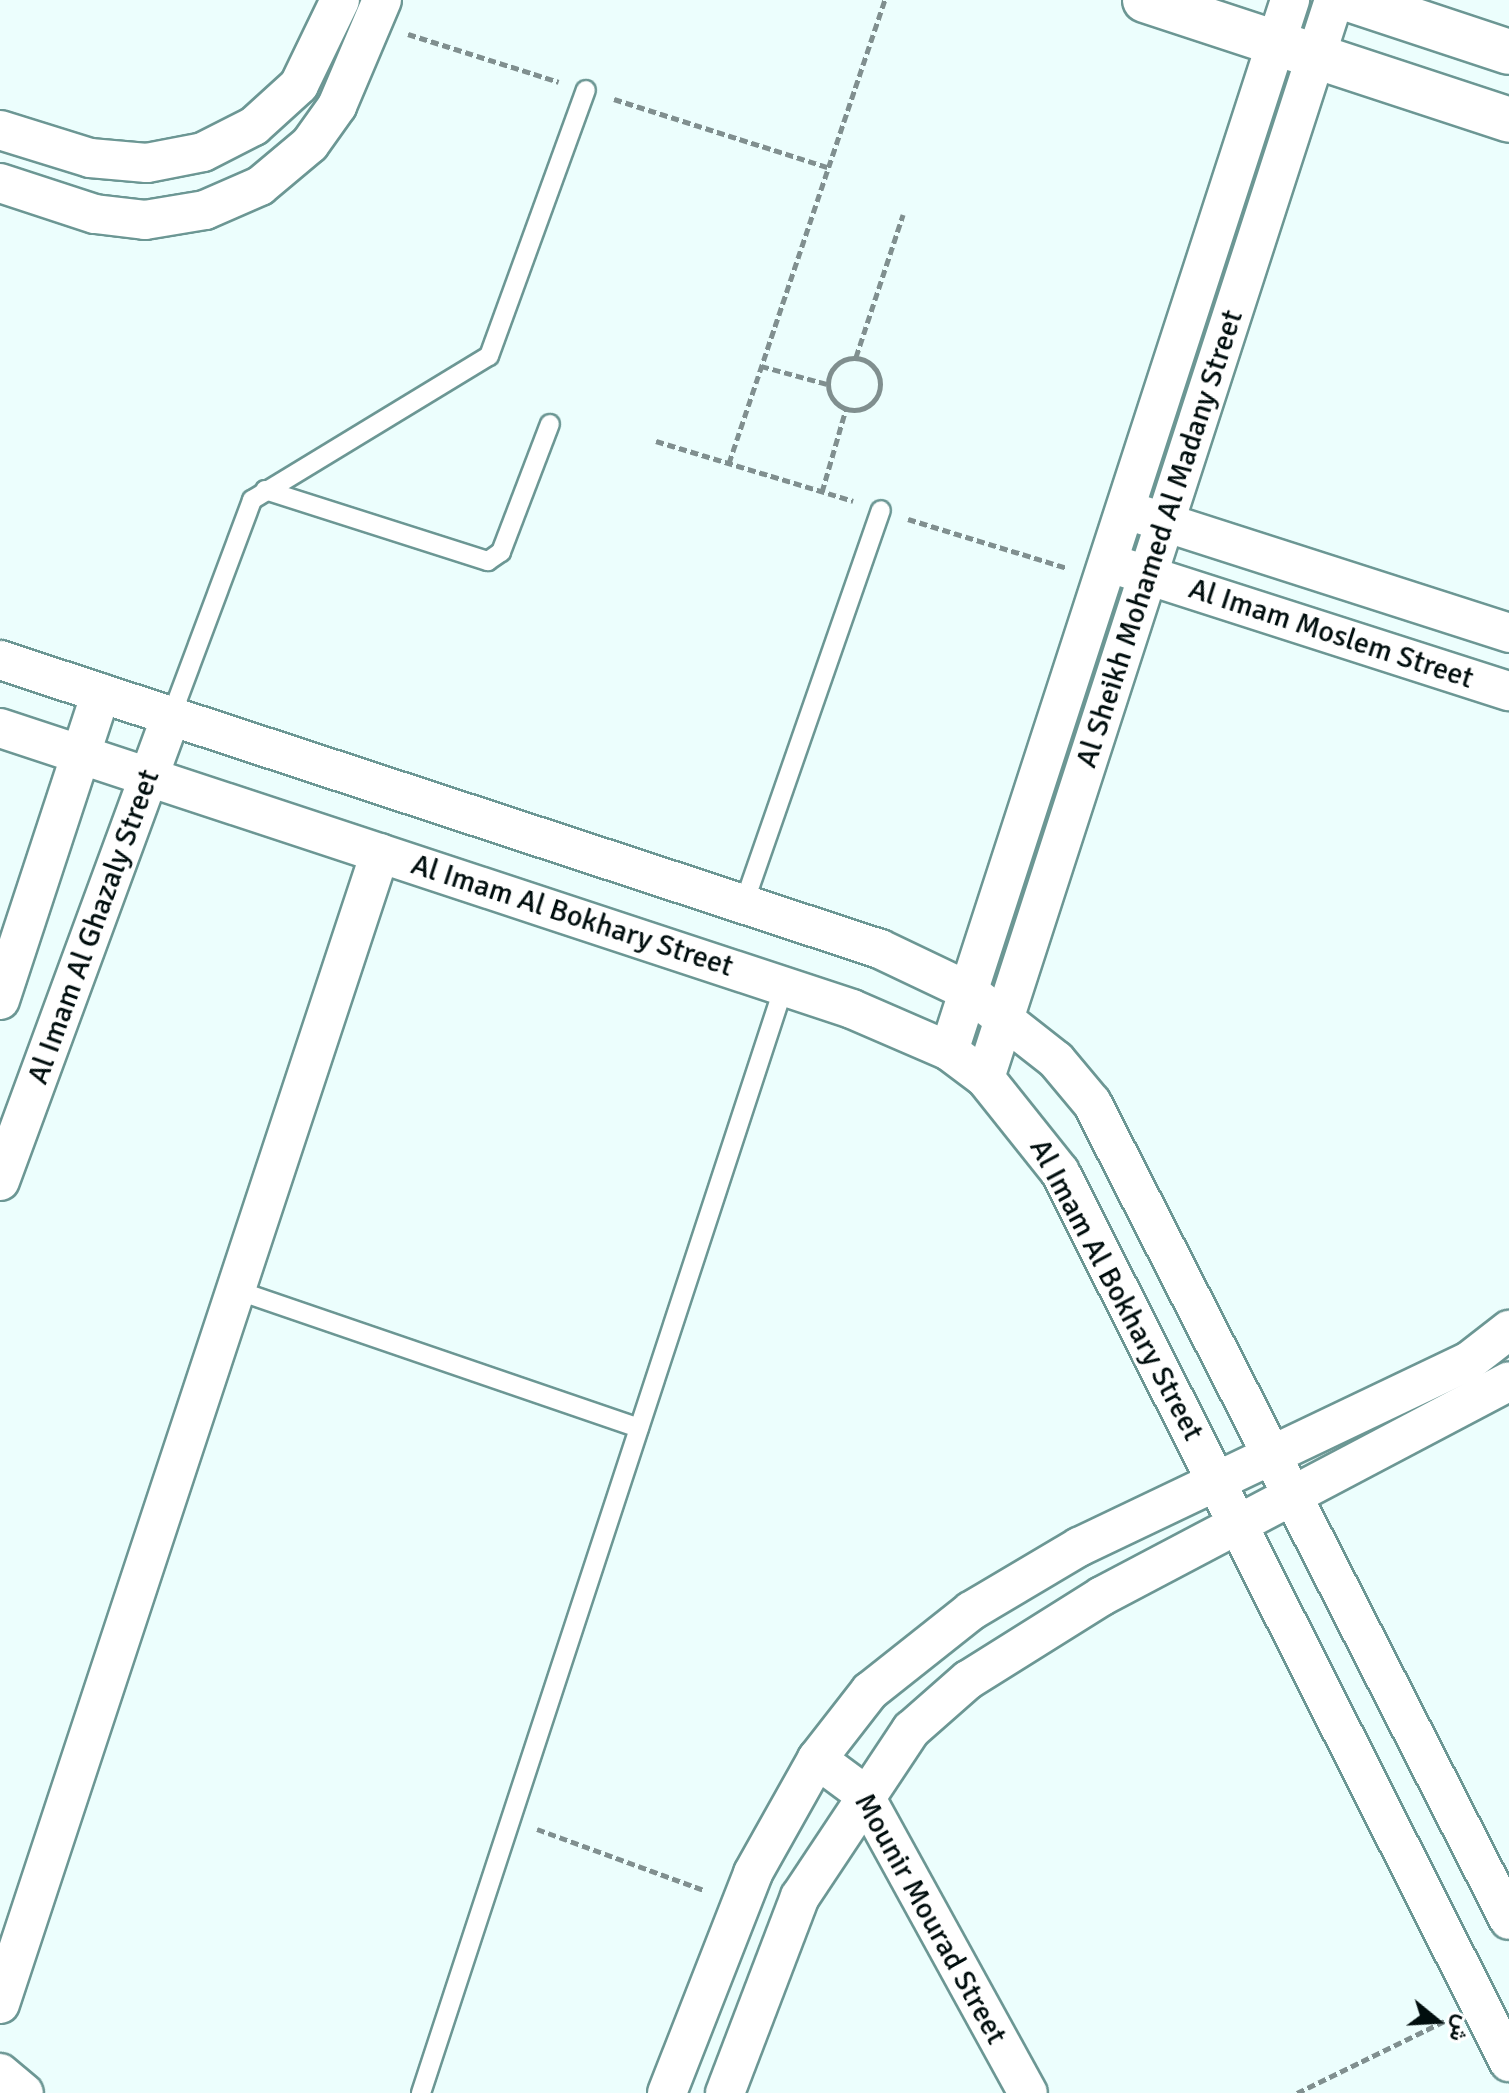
<!DOCTYPE html>
<meta charset="utf-8">
<style>
body{margin:0}
#map{position:relative;width:1509px;height:2093px;overflow:hidden;background:#ecfefd;font-family:Signika,Vazirmatn,sans-serif}
div>[style]{position:absolute}
.path>*{height:5px;margin-top:-2.5px;transform-origin:0;background:repeating-linear-gradient(90deg,#808f8f 0 8px,transparent 0 12px)}
.path>.ring{margin:-2.5px;padding:0;box-sizing:content-box;background:none;border:5px solid #808f8f;border-radius:50%}
.roads{filter:drop-shadow(2px 0 #6c9794) drop-shadow(-2px 0 #6c9794) drop-shadow(0 2px #6c9794) drop-shadow(0 -2px #6c9794)}
.service>*{height:18px;margin:-9px;padding:0 9px;transform-origin:9px;border-radius:9px;background:#fff}
.minor>*{height:38px;margin:-19px;padding:0 19px;transform-origin:19px;border-radius:19px;background:#fff}
.tertiary>*{height:44px;margin:-22px;padding:0 22px;transform-origin:22px;border-radius:22px;background:#fff}
span{translate:-50% -50%;white-space:nowrap;text-align:center;line-height:1.15;-webkit-text-stroke:6px #fff;paint-order:stroke}
.street-label{font-size:30px;color:#010e0e}
.north{position:absolute;left:1397px;top:1981px;width:80px;height:80px;-webkit-text-stroke:6px #fff;paint-order:stroke;rotate:108deg;font-size:22px;font-weight:700;line-height:32px;text-align:center;color:#010e0e}
.north::after{content:'';display:block;margin:auto;width:28px;height:36px;background:#010e0e;clip-path:polygon(50% 0,100% 100%,50% 72%,0 100%)}
</style>
<div id="map">
<div class="path">
<div style="left:408px;top:34px;width:158px;rotate:17.6deg"></div>
<div style="left:614px;top:99px;width:224px;rotate:17.7deg"></div>
<div style="left:856px;top:357px;width:150px;rotate:-71.7deg"></div>
<div class="ring" style="left:828px;top:358px;width:47px;height:47px"></div>
<div style="left:761px;top:366px;width:68px;rotate:15.3deg"></div>
<div style="left:656px;top:441px;width:206px;rotate:16.9deg"></div>
<div style="left:729px;top:463px;width:489px;rotate:-71.4deg"></div>
<div style="left:822px;top:492px;width:86px;rotate:-73.9deg"></div>
<div style="left:908px;top:519px;width:166px;rotate:17.1deg"></div>
<div style="left:537px;top:1829px;width:178px;rotate:20.1deg"></div>
<div style="left:1297px;top:2093px;width:167px;rotate:-26deg"></div>
</div>
<div class="roads">
<div class="service">
<div style="left:265px;top:490px;width:234px;rotate:17.7deg"></div>
<div style="left:488px;top:561px;width:16px;rotate:-35deg"></div>
<div style="left:501px;top:552px;width:137px;rotate:-69.1deg"></div>
<div style="left:171px;top:717px;width:232px;rotate:-69.5deg"></div>
<div style="left:252px;top:500px;width:277px;rotate:-31.3deg"></div>
<div style="left:489px;top:356px;width:283px;rotate:-70deg"></div>
<div style="left:743px;top:906px;width:419px;rotate:-70.8deg"></div>
<div style="left:233px;top:1289px;width:429px;rotate:18.9deg"></div>
<div style="left:421px;top:2093px;width:1165px;rotate:-71.84deg"></div>
</div>
<div class="minor">
<div style="left:0;top:130px;width:94px;rotate:17.3deg"></div>
<div style="left:90px;top:158px;width:57px;rotate:5deg"></div>
<div style="left:147px;top:163px;width:57px;rotate:-11.1deg"></div>
<div style="left:203px;top:152px;width:57px;rotate:-27deg"></div>
<div style="left:254px;top:126px;width:61px;rotate:-42.3deg"></div>
<div style="left:299px;top:85px;width:94px;rotate:-64.2deg"></div>
<div style="left:0;top:183px;width:100px;rotate:18.1deg"></div>
<div style="left:95px;top:214px;width:50px;rotate:6.8deg"></div>
<div style="left:145px;top:220px;width:61px;rotate:-9.5deg"></div>
<div style="left:205px;top:210px;width:60px;rotate:-23.6deg"></div>
<div style="left:260px;top:186px;width:65px;rotate:-40deg"></div>
<div style="left:310px;top:144px;width:47px;rotate:-54.6deg"></div>
<div style="left:337px;top:106px;width:115px;rotate:-67deg"></div>
<div style="left:1142px;top:515px;width:386px;rotate:17.8deg"></div>
<div style="left:1125px;top:568px;width:403px;rotate:17.8deg"></div>
<div style="left:0;top:660px;width:926px;rotate:18.18deg"></div>
<div style="left:880px;top:949px;width:98px;rotate:25.5deg"></div>
<div style="left:968px;top:991px;width:112px;rotate:38.1deg"></div>
<div style="left:1056px;top:1060px;width:56px;rotate:50.1deg"></div>
<div style="left:1092px;top:1103px;width:917px;rotate:62.96deg"></div>
<div style="left:0;top:728px;width:897px;rotate:18.25deg"></div>
<div style="left:852px;top:1009px;width:106px;rotate:23.4deg"></div>
<div style="left:949px;top:1051px;width:45px;rotate:36.9deg"></div>
<div style="left:985px;top:1078px;width:120px;rotate:51.4deg"></div>
<div style="left:1060px;top:1172px;width:997px;rotate:63.23deg"></div>
<div style="left:0;top:1000px;width:323px;rotate:-71.8deg"></div>
<div style="left:949px;top:1051px;width:1105px;rotate:-72.02deg"></div>
<div style="left:985px;top:1078px;width:1133px;rotate:-72.06deg"></div>
<div style="left:0;top:1181px;width:495px;rotate:-69.8deg"></div>
<div style="left:817px;top:1759px;width:57px;rotate:36.5deg"></div>
<div style="left:863px;top:1793px;width:342px;rotate:61.2deg"></div>
<div style="left:0;top:2004px;width:1212px;rotate:-71.73deg"></div>
<div style="left:0;top:2073px;width:31px;rotate:40deg"></div>
<div style="left:667px;top:2093px;width:236px;rotate:-68.6deg"></div>
<div style="left:753px;top:1873px;width:131px;rotate:-60.7deg"></div>
<div style="left:817px;top:1759px;width:86px;rotate:-52.1deg"></div>
<div style="left:870px;top:1691px;width:129px;rotate:-38.4deg"></div>
<div style="left:971px;top:1611px;width:126px;rotate:-30.7deg"></div>
<div style="left:1079px;top:1547px;width:432px;rotate:-25.5deg"></div>
<div style="left:1469px;top:1361px;width:51px;rotate:-37.8deg"></div>
<div style="left:725px;top:2093px;width:210px;rotate:-69.1deg"></div>
<div style="left:800px;top:1897px;width:201px;rotate:-56.4deg"></div>
<div style="left:911px;top:1730px;width:76px;rotate:-41.3deg"></div>
<div style="left:968px;top:1680px;width:158px;rotate:-32.1deg"></div>
<div style="left:1102px;top:1596px;width:460px;rotate:-27.8deg"></div>
</div>
<div class="tertiary">
<div style="left:1145px;top:0;width:383px;rotate:18.2deg"></div>
<div style="left:1352px;top:0;width:165px;rotate:18.3deg"></div>
</div>
</div>
<div class="street-label">
<span style="left:1160px;top:539px;rotate:-72deg">Al Sheikh Mohamed Al Madany Street</span>
<span style="left:1331px;top:634px;rotate:18deg">Al Imam Moslem Street</span>
<span style="left:572px;top:916px;rotate:18deg">Al Imam Al Bokhary Street</span>
<span style="left:94px;top:927px;rotate:-70deg">Al Imam Al Ghazaly Street</span>
<span style="left:1116px;top:1290px;rotate:62deg">Al Imam Al Bokhary Street</span>
<span style="left:930px;top:1919px;rotate:61deg">Mounir Mourad Street</span>
</div>
<div class="north">ش</div>
</div>
